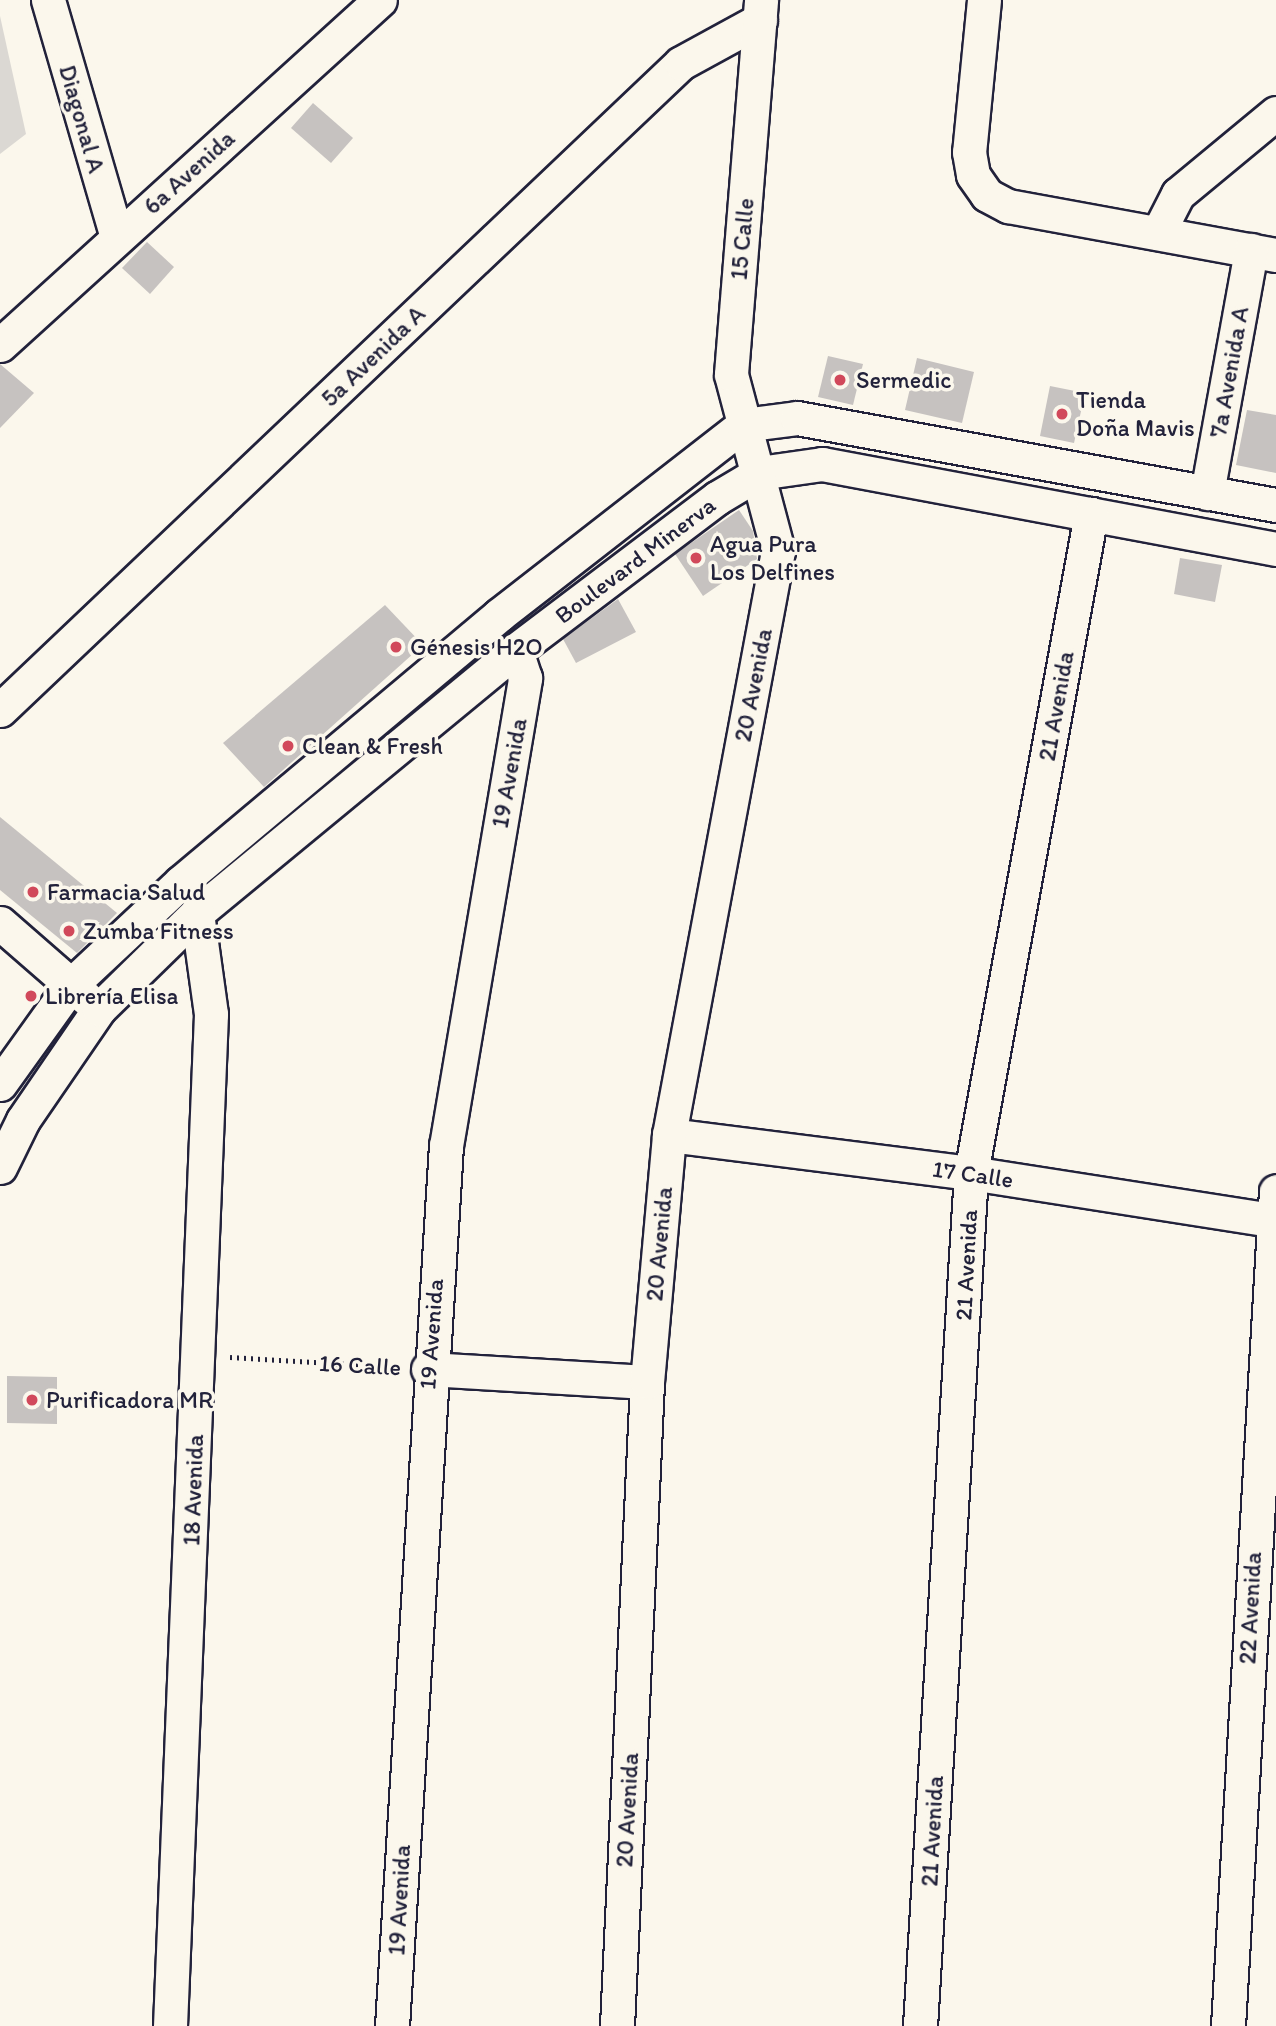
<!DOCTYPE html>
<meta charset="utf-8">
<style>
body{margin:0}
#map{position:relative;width:1276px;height:2026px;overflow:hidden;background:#fbf7ec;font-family:Itim,sans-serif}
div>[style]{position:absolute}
.green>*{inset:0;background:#dbd8d3}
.building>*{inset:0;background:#c6c2c0}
.path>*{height:4.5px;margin-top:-2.25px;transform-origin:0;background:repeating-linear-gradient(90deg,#22223b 0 2px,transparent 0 7px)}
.roads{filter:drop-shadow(2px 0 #22223b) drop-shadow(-2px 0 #22223b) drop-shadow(0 2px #22223b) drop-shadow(0 -2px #22223b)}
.minor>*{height:33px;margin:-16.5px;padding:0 16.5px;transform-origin:16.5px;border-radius:16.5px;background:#fbf7ec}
.dots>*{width:19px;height:19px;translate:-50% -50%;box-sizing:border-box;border:4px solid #fbf7ec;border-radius:50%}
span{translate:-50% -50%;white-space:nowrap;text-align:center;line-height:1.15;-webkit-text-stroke:7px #fbf7ec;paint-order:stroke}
.street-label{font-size:24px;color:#22223b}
.poi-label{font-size:24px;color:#22223b}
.left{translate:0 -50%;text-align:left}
</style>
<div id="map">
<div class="green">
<div style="clip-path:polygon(0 16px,26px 134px,0 154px)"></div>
</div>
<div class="building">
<div style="clip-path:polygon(313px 103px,353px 138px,331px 163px,291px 128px)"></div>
<div style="clip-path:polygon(147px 242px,174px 267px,150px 294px,122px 268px)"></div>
<div style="clip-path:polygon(828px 356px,863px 364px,853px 405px,818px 397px)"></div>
<div style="clip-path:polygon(917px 358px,974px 372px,962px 423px,905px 410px)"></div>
<div style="clip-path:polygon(0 364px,34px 393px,0 428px)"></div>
<div style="clip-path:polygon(1050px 386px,1085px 393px,1074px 443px,1040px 436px)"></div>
<div style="clip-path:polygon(1247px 410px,1276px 415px,1276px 473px,1236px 465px)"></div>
<div style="clip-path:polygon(739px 510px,753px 531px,757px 559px,703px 596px,675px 554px)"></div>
<div style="clip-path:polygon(1180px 558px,1222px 565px,1215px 602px,1174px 594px)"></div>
<div style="clip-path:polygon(618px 599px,636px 632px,576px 663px,563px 639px)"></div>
<div style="clip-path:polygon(385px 605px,423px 645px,264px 787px,223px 743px)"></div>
<div style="clip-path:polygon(0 817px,117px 913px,77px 953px,0 890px)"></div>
<div style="clip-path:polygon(7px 1376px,57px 1377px,57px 1424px,7px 1423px)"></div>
</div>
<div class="path">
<div style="left:230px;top:1357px;width:166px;rotate:3.4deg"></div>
</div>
<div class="roads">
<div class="minor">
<div style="left:48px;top:0;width:247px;rotate:73.8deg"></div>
<div style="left:984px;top:0;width:153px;rotate:95.6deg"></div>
<div style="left:969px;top:152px;width:23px;rotate:80deg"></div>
<div style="left:973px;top:175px;width:24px;rotate:55deg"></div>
<div style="left:987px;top:195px;width:24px;rotate:28deg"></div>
<div style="left:1008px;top:206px;width:272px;rotate:10.4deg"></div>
<div style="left:1158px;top:233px;width:44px;rotate:-62.9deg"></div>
<div style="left:1178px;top:194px;width:127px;rotate:-39.6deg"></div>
<div style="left:0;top:345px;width:513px;rotate:-42.24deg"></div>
<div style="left:1207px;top:493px;width:247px;rotate:-79.7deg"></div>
<div style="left:0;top:710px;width:939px;rotate:-43.53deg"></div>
<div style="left:681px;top:63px;width:90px;rotate:-28.6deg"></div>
<div style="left:0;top:923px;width:114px;rotate:41.1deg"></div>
<div style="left:0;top:1084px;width:122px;rotate:-54.4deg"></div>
<div style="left:71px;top:985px;width:151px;rotate:-43.1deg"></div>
<div style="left:181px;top:882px;width:415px;rotate:-40deg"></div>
<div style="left:499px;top:615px;width:309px;rotate:-37.9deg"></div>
<div style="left:743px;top:425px;width:54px;rotate:-7.4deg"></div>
<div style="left:797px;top:418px;width:487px;rotate:10.3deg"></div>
<div style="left:669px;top:1135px;width:304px;rotate:7.2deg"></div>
<div style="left:971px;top:1173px;width:309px;rotate:8.9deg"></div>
<div style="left:0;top:1167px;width:52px;rotate:-63.9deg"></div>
<div style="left:23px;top:1120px;width:135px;rotate:-55.6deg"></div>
<div style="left:99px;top:1009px;width:137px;rotate:-44.4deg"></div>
<div style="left:197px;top:913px;width:413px;rotate:-39.5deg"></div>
<div style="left:516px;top:650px;width:252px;rotate:-37.1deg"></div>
<div style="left:717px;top:498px;width:49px;rotate:-30.8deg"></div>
<div style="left:759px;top:473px;width:64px;rotate:-8.1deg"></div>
<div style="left:822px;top:464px;width:462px;rotate:10.6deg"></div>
<div style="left:428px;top:1369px;width:219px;rotate:3.4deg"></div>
<div style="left:170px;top:2026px;width:1013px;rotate:-87.68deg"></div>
<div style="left:211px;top:1014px;width:102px;rotate:-97.9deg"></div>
<div style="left:392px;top:2026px;width:882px;rotate:-86.49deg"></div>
<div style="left:446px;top:1146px;width:475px;rotate:-80.4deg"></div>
<div style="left:525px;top:678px;width:29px;rotate:-108deg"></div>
<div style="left:617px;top:2026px;width:645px;rotate:-87.33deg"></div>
<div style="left:647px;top:1382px;width:248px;rotate:-84.9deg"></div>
<div style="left:669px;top:1135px;width:594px;rotate:-79.43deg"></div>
<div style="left:778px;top:551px;width:183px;rotate:-104.9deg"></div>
<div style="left:731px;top:374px;width:375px;rotate:-85.4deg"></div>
<div style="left:920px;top:2026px;width:855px;rotate:-86.58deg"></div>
<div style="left:971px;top:1173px;width:670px;rotate:-79.68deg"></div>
<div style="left:1228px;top:2026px;width:836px;rotate:-86.71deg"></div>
</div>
</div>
<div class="dots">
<div style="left:840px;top:380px;background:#d1495b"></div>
<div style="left:1062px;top:414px;background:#d1495b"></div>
<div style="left:696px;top:558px;background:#d1495b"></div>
<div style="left:396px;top:647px;background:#d1495b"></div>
<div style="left:288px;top:746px;background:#d1495b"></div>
<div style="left:33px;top:892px;background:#d1495b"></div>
<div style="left:69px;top:931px;background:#d1495b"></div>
<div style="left:31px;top:996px;background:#d1495b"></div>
<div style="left:32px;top:1400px;background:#d1495b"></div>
</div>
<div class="street-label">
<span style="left:82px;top:119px;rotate:74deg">Diagonal A</span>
<span style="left:189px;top:172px;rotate:-42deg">6a Avenida</span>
<span style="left:742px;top:239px;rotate:-85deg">15 Calle</span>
<span style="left:373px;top:356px;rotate:-44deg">5a Avenida A</span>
<span style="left:1229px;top:372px;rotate:-80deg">7a Avenida A</span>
<span style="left:635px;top:560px;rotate:-37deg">Boulevard Minerva</span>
<span style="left:753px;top:685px;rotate:-79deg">20 Avenida</span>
<span style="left:1056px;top:706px;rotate:-80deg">21 Avenida</span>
<span style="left:509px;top:773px;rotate:-80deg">19 Avenida</span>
<span style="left:973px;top:1174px;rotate:8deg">17 Calle</span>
<span style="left:659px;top:1244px;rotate:-85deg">20 Avenida</span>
<span style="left:966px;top:1265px;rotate:-87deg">21 Avenida</span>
<span style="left:431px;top:1334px;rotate:-86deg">19 Avenida</span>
<span style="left:360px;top:1365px;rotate:3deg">16 Calle</span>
<span style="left:193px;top:1490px;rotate:-88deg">18 Avenida</span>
<span style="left:1250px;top:1608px;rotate:-87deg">22 Avenida</span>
<span style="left:627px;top:1810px;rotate:-87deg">20 Avenida</span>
<span style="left:932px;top:1831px;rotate:-87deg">21 Avenida</span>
<span style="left:399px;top:1900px;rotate:-87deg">19 Avenida</span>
</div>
<div class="poi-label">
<span class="left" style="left:856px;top:380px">Sermedic</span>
<span class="left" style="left:1076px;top:414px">Tienda<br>Doña Mavis</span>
<span class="left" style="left:710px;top:558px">Agua Pura<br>Los Delfines</span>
<span class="left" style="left:410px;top:647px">Génesis H2O</span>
<span class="left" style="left:302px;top:746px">Clean &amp; Fresh</span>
<span class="left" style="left:47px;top:892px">Farmacia Salud</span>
<span class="left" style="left:83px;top:931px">Zumba Fitness</span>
<span class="left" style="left:45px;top:996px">Librería Elisa</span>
<span class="left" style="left:46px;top:1400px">Purificadora MR</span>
</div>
</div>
